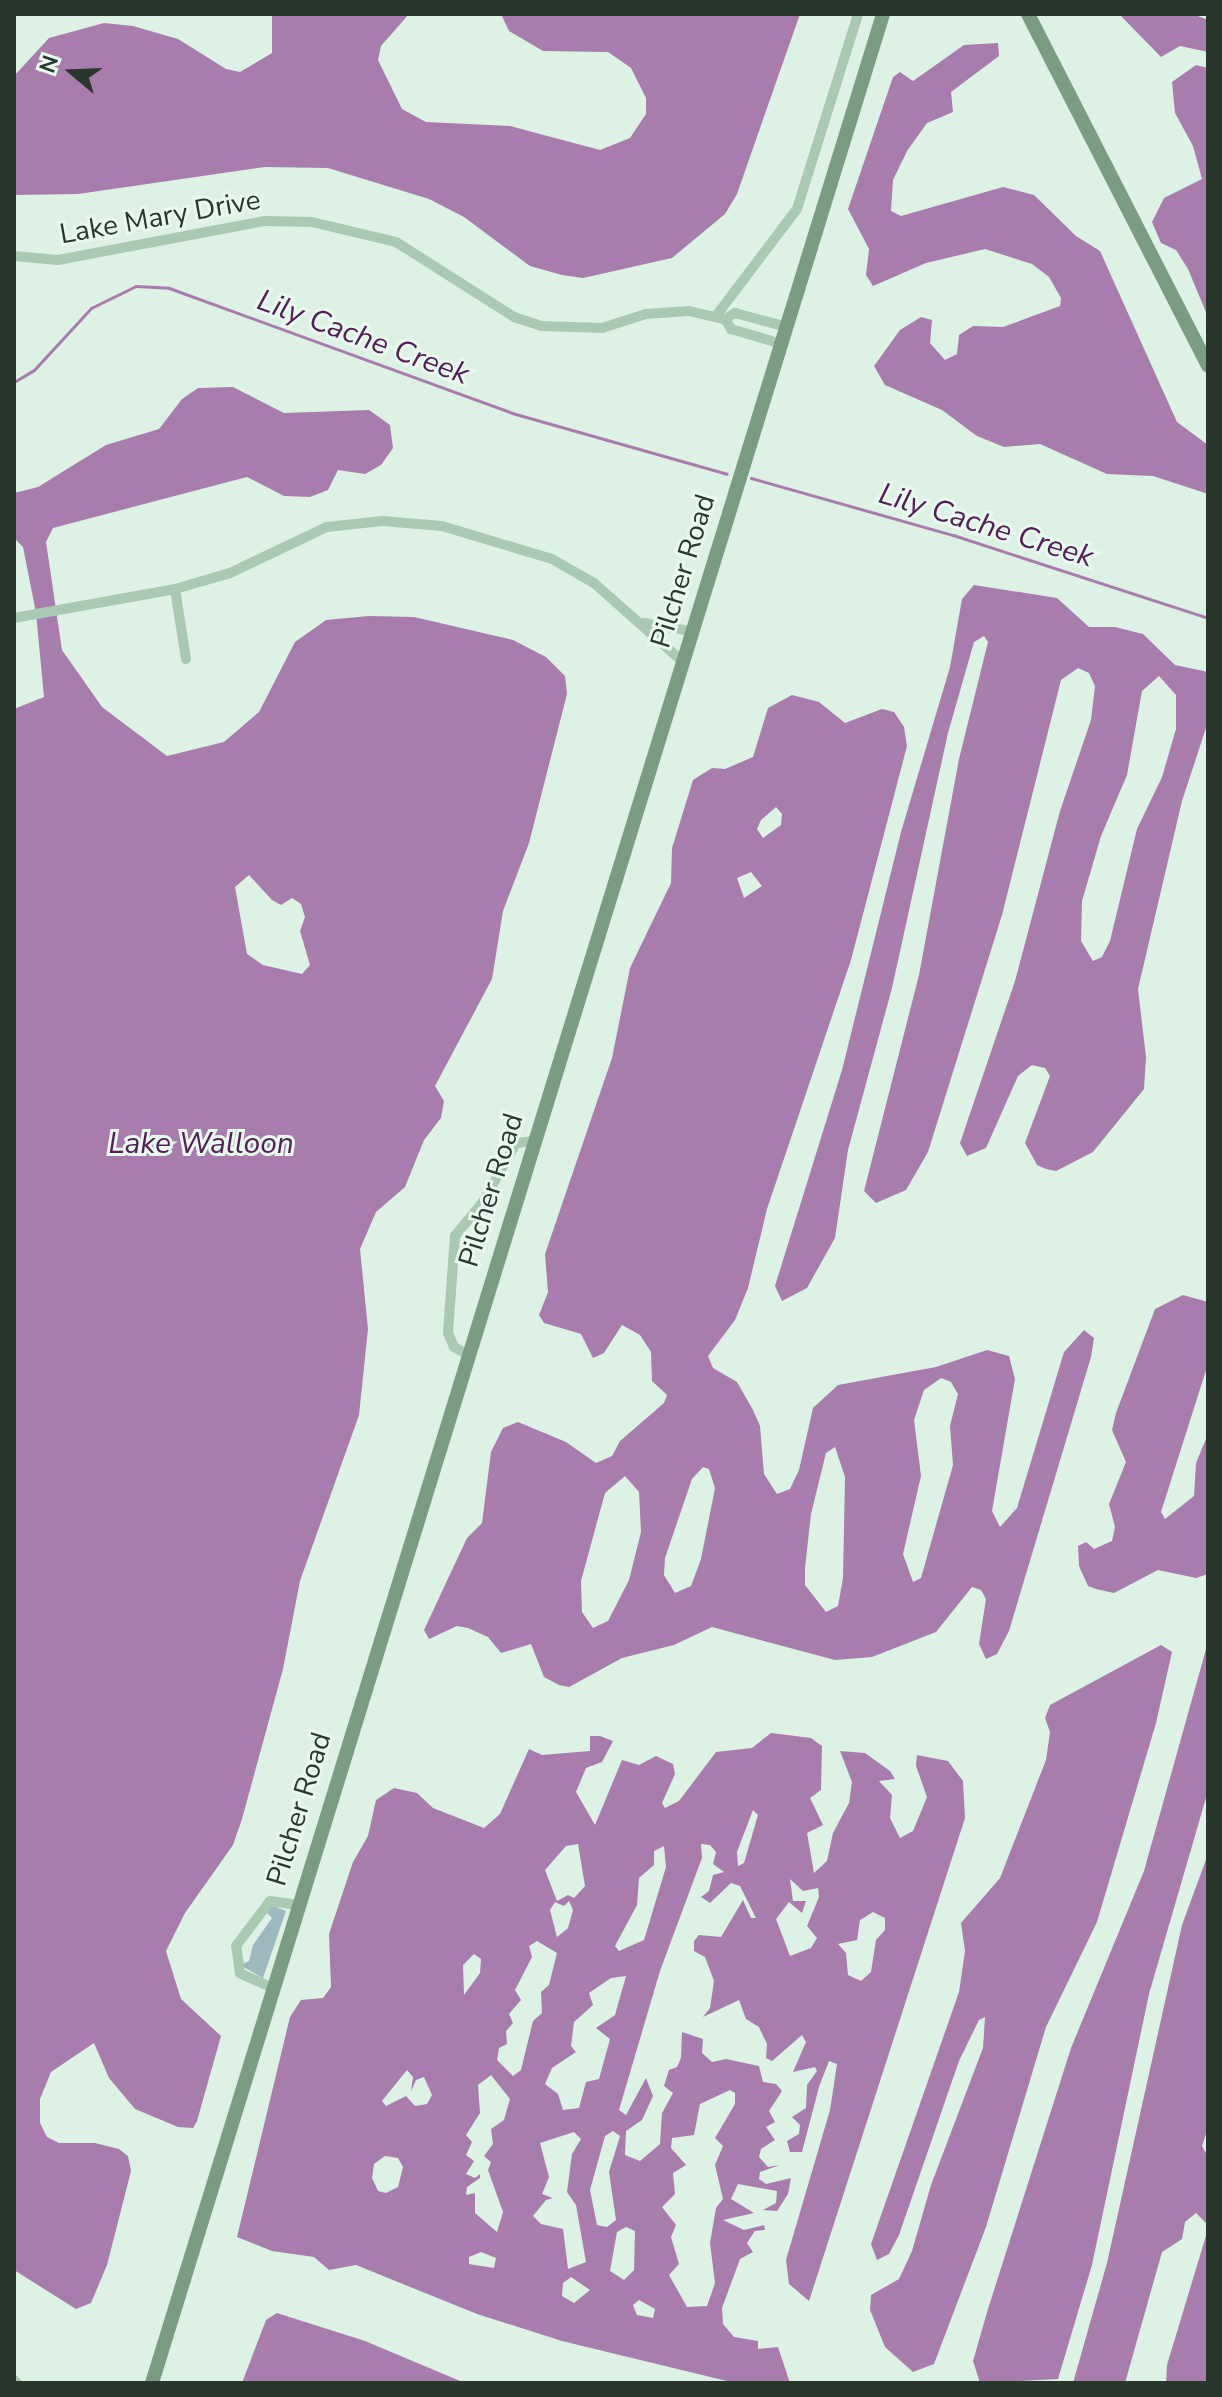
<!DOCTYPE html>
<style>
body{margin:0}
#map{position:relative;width:1222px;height:2397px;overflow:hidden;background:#ddf1e5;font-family:"Nunito Sans",sans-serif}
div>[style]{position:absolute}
.green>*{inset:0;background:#9db8bf}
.water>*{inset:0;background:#a87dad}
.stream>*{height:3px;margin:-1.5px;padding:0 1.5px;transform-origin:1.5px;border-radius:1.5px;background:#a87dad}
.street>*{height:10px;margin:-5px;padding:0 5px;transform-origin:5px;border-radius:5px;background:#a9c9b3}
.secondary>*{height:14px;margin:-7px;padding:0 7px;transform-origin:7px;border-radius:7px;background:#7a9c82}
span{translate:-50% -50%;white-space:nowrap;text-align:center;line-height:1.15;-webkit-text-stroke:6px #e9f9ef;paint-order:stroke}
.street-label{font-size:28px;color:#29362b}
.water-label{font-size:30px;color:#522056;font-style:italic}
.frame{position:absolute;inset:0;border:16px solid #29362b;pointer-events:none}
.north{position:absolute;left:32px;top:32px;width:80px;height:80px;-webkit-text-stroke:6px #e9f9ef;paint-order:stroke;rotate:289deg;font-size:22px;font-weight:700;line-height:32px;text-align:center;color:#29362b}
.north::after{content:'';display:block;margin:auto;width:28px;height:36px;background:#29362b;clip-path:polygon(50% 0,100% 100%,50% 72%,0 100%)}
</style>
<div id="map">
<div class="green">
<div style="clip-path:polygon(273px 1906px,286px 1911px,263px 1978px,240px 1965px,249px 1961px,253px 1945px,272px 1918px,265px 1911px)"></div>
</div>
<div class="water">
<div style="clip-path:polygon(272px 14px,409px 14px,381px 46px,378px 60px,402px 109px,426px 122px,510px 126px,600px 150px,630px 138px,646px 114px,646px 98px,631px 68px,608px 52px,543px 51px,509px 31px,501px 14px,800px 14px,737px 194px,725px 214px,672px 258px,583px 278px,562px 275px,530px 266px,464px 217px,429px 199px,328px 168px,265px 167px,78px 194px,14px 195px,14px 76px,49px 38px,104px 23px,133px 26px,178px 39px,226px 69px,240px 72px,272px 53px)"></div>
<div style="clip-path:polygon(1119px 14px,1193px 14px,1208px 20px,1208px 52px,1180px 46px,1161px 57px)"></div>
<div style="clip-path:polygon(998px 43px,999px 56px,951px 92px,953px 112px,927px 123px,907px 151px,893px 180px,891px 211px,901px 216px,1003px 187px,1034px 195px,1076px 236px,1100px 251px,1177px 422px,1208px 445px,1208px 494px,1153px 476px,1107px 474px,1040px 444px,1004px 447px,977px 436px,942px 410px,885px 385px,874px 366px,900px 330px,921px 317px,932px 320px,930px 343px,945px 360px,957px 354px,959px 335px,973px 326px,1003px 327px,1060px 306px,1061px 298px,1049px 277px,1032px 264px,985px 249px,926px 263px,873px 286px,866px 275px,869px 249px,848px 209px,893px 77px,900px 72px,913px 81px,964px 45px)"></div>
<div style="clip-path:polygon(1196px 65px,1208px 68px,1208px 317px,1188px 269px,1176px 250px,1161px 243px,1152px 222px,1164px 198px,1202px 179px,1193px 146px,1175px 113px,1172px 82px)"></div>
<div style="clip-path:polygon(evenodd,233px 387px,284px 413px,369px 410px,390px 425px,393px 448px,381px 465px,365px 474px,338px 470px,328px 490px,310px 497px,284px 496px,247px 477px,53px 528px,46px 542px,62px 650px,102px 707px,167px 756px,224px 742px,259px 712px,295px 642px,326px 620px,369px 616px,414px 617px,513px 640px,546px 657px,565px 676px,567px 694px,529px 843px,503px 911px,492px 979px,435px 1086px,444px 1101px,441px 1118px,424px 1140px,405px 1187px,376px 1212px,360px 1249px,368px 1329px,359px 1415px,300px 1581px,283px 1669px,242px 1819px,233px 1845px,185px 1913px,166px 1951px,181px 1999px,221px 2036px,197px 2121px,193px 2128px,178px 2127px,135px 2109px,109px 2078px,94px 2043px,51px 2072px,40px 2099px,40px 2123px,47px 2137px,59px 2143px,95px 2143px,119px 2149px,128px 2156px,131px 2171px,107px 2265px,91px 2303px,76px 2309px,14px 2270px,14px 709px,44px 697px,36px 613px,23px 547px,14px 538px,14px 493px,38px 487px,106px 445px,159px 429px,182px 399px,198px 388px,233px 387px,249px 875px,272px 900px,281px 905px,292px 898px,301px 904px,305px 917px,300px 931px,310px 965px,302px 974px,263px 965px,247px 954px,235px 887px,249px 875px)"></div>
<div style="clip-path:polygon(evenodd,974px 585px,1057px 598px,1089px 627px,1115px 627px,1143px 634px,1175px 665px,1208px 672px,1208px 722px,1182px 801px,1138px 989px,1146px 1057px,1144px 1089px,1093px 1152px,1056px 1171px,1046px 1169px,1037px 1165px,1025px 1143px,1050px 1076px,1045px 1068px,1032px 1065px,1018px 1076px,986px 1148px,967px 1156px,960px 1143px,1015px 981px,1060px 811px,1091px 720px,1095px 686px,1089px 673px,1078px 668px,1061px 680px,1002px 915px,928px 1152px,906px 1190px,876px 1203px,864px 1191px,919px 975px,959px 759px,988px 642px,984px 636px,974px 642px,948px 733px,892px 988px,848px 1150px,835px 1238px,807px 1288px,782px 1301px,775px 1286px,842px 1070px,901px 832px,950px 667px,962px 599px,974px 585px,1159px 676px,1176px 695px,1176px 729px,1162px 777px,1137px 829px,1110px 941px,1102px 957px,1093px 961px,1081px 941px,1082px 901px,1101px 836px,1127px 775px,1142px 691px,1159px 676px)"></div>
<div style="clip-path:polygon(evenodd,792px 695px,819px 702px,845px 723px,882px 709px,894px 712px,904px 727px,907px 746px,851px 960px,767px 1209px,748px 1288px,735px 1320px,708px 1356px,713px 1368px,737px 1382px,753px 1410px,760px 1426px,764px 1474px,777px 1494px,790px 1489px,799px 1470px,813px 1408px,838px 1385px,936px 1367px,987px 1350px,1009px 1356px,1015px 1379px,992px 1511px,1000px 1527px,1017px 1508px,1064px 1352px,1084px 1330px,1094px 1338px,1091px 1357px,1009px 1631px,997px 1654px,986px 1659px,979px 1644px,986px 1599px,981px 1590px,972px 1587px,936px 1632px,872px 1657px,835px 1660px,712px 1627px,674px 1645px,622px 1658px,569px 1687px,559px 1685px,544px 1677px,531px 1644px,501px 1653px,488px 1637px,468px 1628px,457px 1626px,429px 1639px,424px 1630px,467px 1538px,482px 1523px,491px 1452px,503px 1428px,518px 1422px,566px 1442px,596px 1463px,612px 1456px,620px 1441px,664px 1403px,667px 1395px,652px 1381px,651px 1352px,640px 1335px,622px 1325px,604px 1353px,593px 1358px,581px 1334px,544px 1323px,539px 1315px,548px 1292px,545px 1254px,612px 1058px,630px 968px,671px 883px,672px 848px,693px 780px,712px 768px,725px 769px,753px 757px,768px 708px,792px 695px,776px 807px,782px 814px,781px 825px,763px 838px,757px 829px,761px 820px,776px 807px,792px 695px,751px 872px,762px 886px,744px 898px,737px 878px,751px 872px,792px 695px,941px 1378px,951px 1382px,958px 1394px,950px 1426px,953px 1465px,921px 1578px,913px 1582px,903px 1554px,921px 1476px,914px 1420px,924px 1390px,941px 1378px,792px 695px,835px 1447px,845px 1477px,843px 1578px,838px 1606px,826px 1612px,805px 1585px,805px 1568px,811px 1514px,826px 1453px,835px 1447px,792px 695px,703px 1467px,709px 1469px,715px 1488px,701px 1559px,691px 1586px,675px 1593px,664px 1575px,665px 1558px,692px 1479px,703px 1467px,792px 695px,625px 1476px,639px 1492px,641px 1532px,629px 1580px,608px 1621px,593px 1628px,582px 1612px,581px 1581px,605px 1493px,625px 1476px)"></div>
<div style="clip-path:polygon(1183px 1295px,1208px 1302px,1208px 1364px,1161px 1512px,1165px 1519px,1194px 1496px,1196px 1463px,1208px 1434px,1208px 1574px,1196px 1578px,1158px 1570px,1114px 1593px,1096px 1589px,1088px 1586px,1079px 1566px,1078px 1546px,1086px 1542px,1094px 1549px,1112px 1541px,1115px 1527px,1109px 1504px,1126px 1462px,1112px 1430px,1116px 1413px,1155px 1309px)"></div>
<div style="clip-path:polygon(1208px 1642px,1208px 1791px,1149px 1994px,1092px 2265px,1058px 2379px,980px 2383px,973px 2361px,988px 2309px,1071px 2048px,1144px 1871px)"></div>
<div style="clip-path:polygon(1161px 1645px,1172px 1652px,1156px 1723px,1097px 1922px,1046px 2027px,986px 2227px,934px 2364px,913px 2372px,885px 2347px,870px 2310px,871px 2295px,899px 2279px,912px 2251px,931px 2185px,983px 2048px,985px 2017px,979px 2020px,959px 2061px,899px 2235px,889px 2254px,877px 2260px,871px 2244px,959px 1992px,965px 1951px,961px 1923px,1000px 1878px,1046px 1760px,1050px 1732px,1045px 1718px,1050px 1705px)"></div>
<div style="clip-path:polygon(evenodd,771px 1733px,811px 1738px,822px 1746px,821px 1790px,810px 1798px,823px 1825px,807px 1833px,814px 1873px,827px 1861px,833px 1833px,849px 1803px,852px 1782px,840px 1751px,865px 1753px,890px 1771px,895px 1779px,879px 1781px,892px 1795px,890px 1818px,900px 1838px,913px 1831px,927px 1797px,916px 1766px,917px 1755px,948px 1761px,963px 1781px,965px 1818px,809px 2301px,789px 2284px,786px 2260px,830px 2110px,837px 2064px,829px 2061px,819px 2087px,802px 2152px,790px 2152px,787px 2141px,799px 2134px,800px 2125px,792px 2117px,806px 2108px,807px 2085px,817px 2071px,815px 2067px,793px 2072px,806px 2042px,802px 2035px,772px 2061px,766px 2058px,767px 2044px,759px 2027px,746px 2019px,739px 2000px,703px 2017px,710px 2008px,714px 1981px,705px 1957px,694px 1951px,694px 1941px,699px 1935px,721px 1937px,743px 1900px,751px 1918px,756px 1918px,740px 1886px,731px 1883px,710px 1903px,701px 1897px,709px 1891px,713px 1875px,724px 1872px,713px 1864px,716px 1852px,710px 1845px,701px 1844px,702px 1858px,660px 1971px,619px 2110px,626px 2115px,646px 2078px,653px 2096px,642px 2120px,626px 2131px,625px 2155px,640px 2161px,660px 2144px,662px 2113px,673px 2093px,664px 2086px,669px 2070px,677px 2067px,681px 2058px,682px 2032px,703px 2039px,702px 2053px,712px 2062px,726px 2059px,759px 2066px,763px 2082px,776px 2084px,782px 2091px,769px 2111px,775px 2122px,766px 2127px,775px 2140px,761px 2149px,759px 2157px,768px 2167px,780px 2165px,760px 2172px,759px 2179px,766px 2184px,791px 2178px,788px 2194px,777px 2211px,763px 2210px,776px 2203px,777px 2191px,738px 2184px,731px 2199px,754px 2213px,723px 2220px,744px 2230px,764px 2225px,765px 2230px,755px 2231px,747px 2243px,753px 2252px,740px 2259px,722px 2308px,723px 2324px,734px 2337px,758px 2341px,758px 2349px,778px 2347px,790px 2383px,735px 2383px,562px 2341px,477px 2314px,356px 2265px,329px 2270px,314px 2257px,272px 2251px,237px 2237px,290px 2017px,301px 2000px,323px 1998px,331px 1987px,329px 1934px,353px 1862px,368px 1836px,376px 1800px,394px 1788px,417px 1793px,433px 1808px,484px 1828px,500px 1814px,529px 1749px,542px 1755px,590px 1751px,590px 1736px,600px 1736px,613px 1741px,602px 1762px,586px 1768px,576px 1792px,595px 1825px,622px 1760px,639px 1765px,656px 1756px,673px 1764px,675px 1774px,662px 1803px,665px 1808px,679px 1801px,716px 1752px,752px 1748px,771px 1733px,753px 1810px,758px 1815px,744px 1863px,738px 1866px,737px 1852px,753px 1810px,771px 1733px,578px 1844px,585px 1886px,574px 1898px,568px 1895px,557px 1901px,545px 1870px,566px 1846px,578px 1844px,771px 1733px,664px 1846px,666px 1867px,644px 1940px,619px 1951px,615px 1946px,637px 1905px,639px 1878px,654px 1865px,654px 1851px,664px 1846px,771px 1733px,790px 1879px,803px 1891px,818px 1888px,819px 1897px,807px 1926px,817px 1938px,811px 1948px,790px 1956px,776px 1919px,789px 1902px,802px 1913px,806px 1901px,793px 1901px,790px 1879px,771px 1733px,569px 1901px,573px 1910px,568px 1928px,557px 1937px,550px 1910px,555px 1902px,564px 1906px,569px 1901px,771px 1733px,873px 1912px,885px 1918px,885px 1930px,876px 1940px,871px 1972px,861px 1981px,848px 1975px,846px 1953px,838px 1944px,857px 1940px,860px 1920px,873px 1912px,771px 1733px,537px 1941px,557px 1953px,549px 1985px,541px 1992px,542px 2013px,533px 2021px,521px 2070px,513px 2076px,497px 2060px,499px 2048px,507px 2044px,506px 2031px,513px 2023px,509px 2014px,521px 2000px,515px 1990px,532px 1957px,529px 1946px,537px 1941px,771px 1733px,474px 1954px,481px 1959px,480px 1973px,464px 1995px,463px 1965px,474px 1954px,771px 1733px,626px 1976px,615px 2015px,596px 2028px,610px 2039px,599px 2079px,586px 2082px,579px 2108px,563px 2110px,558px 2094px,545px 2084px,552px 2068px,576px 2052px,571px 2046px,574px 2022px,593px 2005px,589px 1993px,611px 1978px,626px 1976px,771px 1733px,407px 2070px,413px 2077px,411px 2091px,416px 2080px,424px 2077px,432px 2095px,427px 2104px,415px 2106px,406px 2096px,386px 2106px,382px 2101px,407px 2070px,771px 1733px,491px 2075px,510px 2099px,504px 2120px,491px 2129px,493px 2144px,484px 2156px,491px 2162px,488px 2170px,503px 2212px,497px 2232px,475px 2213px,475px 2193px,466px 2195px,467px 2187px,480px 2178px,480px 2174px,475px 2178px,466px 2174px,474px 2161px,466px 2155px,472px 2142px,466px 2135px,480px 2113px,478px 2085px,491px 2075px,771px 1733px,730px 2090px,735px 2093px,735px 2104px,715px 2138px,723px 2146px,715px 2165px,723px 2199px,716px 2208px,710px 2243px,715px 2283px,707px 2306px,687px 2307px,669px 2275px,679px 2264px,671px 2237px,676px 2225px,662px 2207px,675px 2194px,673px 2173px,686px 2165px,671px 2148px,672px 2138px,694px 2135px,700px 2104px,730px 2090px,771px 1733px,613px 2131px,620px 2136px,609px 2172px,616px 2220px,607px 2227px,597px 2225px,590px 2190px,605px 2136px,613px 2131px,771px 1733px,574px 2132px,581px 2139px,572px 2154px,567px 2192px,576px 2205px,586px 2262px,568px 2269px,563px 2229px,541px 2224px,533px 2216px,546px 2200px,553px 2198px,542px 2194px,549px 2177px,540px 2143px,574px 2132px,771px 1733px,385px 2156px,398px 2158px,403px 2167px,398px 2187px,386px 2193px,378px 2191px,372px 2178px,374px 2164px,385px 2156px,771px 1733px,626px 2227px,635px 2231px,634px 2270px,624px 2280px,610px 2271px,617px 2232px,626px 2227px,771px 1733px,481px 2252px,496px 2258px,494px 2268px,469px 2264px,469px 2257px,481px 2252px,771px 1733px,571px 2277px,590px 2290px,574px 2303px,562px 2296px,563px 2283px,571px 2277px,771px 1733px,639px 2300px,655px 2309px,653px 2318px,637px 2315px,633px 2305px,639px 2300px)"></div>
<div style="clip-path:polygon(1208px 1854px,1208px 2128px,1202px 2146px,1208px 2157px,1208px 2225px,1196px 2213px,1185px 2222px,1182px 2239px,1162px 2252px,1125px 2383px,1073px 2383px,1107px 2263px,1182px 1925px)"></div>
<div style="clip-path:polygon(1208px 2229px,1208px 2381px,1166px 2383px,1167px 2365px)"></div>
<div style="clip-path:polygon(277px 2313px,365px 2341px,465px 2383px,242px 2383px,266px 2320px)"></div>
</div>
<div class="stream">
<div style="left:14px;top:382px;width:23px;rotate:-31deg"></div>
<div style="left:34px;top:370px;width:84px;rotate:-47.4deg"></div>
<div style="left:91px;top:308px;width:50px;rotate:-26.1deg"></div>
<div style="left:136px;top:286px;width:33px;rotate:3deg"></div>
<div style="left:169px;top:288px;width:365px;rotate:20deg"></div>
<div style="left:512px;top:413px;width:223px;rotate:15.8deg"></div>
<div style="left:751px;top:478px;width:210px;rotate:15.8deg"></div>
<div style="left:953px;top:535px;width:268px;rotate:18deg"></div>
</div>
<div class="street">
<div style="left:14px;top:256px;width:44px;rotate:5.2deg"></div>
<div style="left:58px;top:260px;width:211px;rotate:-10.7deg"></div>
<div style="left:265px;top:221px;width:47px;rotate:1.2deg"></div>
<div style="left:312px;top:222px;width:86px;rotate:13.4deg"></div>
<div style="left:396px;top:242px;width:140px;rotate:32.4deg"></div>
<div style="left:514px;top:317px;width:29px;rotate:18deg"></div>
<div style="left:542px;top:326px;width:60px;rotate:1.9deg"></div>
<div style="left:602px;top:328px;width:46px;rotate:-17.7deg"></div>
<div style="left:646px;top:314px;width:43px;rotate:-4deg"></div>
<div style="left:689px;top:311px;width:37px;rotate:13deg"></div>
<div style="left:725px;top:319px;width:12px;rotate:59deg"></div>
<div style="left:731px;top:329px;width:53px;rotate:16.4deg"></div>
<div style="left:716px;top:316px;width:134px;rotate:-52.9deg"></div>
<div style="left:797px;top:209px;width:204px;rotate:-72.6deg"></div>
<div style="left:725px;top:319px;width:12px;rotate:-31deg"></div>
<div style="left:735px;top:313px;width:54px;rotate:15.1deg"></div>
<div style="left:175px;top:589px;width:71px;rotate:81.1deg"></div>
<div style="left:14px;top:618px;width:164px;rotate:-10.2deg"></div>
<div style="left:175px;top:589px;width:57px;rotate:-16.2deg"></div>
<div style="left:230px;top:573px;width:107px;rotate:-25.4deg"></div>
<div style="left:327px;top:527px;width:55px;rotate:-6.2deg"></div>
<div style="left:382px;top:521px;width:60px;rotate:4.8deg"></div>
<div style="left:442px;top:526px;width:115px;rotate:16.7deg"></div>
<div style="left:552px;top:559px;width:48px;rotate:29.7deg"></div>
<div style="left:594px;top:583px;width:118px;rotate:41.6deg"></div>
<div style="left:644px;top:623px;width:48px;rotate:9.7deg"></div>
<div style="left:468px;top:1355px;width:16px;rotate:-150deg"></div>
<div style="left:454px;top:1347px;width:15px;rotate:-113deg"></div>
<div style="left:448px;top:1333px;width:97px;rotate:-85.9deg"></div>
<div style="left:455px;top:1236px;width:44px;rotate:-50.5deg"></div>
<div style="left:483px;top:1202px;width:68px;rotate:-60.8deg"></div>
<div style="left:516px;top:1143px;width:18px;rotate:-6deg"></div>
<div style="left:273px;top:1988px;width:36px;rotate:-156deg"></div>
<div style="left:240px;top:1973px;width:27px;rotate:-98deg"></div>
<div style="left:236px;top:1946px;width:56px;rotate:-52.9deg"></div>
<div style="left:270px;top:1901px;width:27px;rotate:8deg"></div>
<div style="left:14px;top:2380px;width:4px;rotate:45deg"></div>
</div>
<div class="secondary">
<div style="left:1028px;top:14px;width:395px;rotate:62.9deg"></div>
<div style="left:152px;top:2383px;width:2479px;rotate:-72.85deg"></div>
</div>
<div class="street-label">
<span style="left:160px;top:217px;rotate:-10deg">Lake Mary Drive</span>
<span style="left:683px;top:571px;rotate:-73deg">Pilcher Road</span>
<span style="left:491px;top:1190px;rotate:-73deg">Pilcher Road</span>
<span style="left:299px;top:1809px;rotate:-73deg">Pilcher Road</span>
</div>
<div class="water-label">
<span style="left:363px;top:338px;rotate:20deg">Lily Cache Creek</span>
<span style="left:986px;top:526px;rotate:17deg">Lily Cache Creek</span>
<span style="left:201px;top:1144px">Lake Walloon</span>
</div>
<div class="frame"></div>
<div class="north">N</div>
</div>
